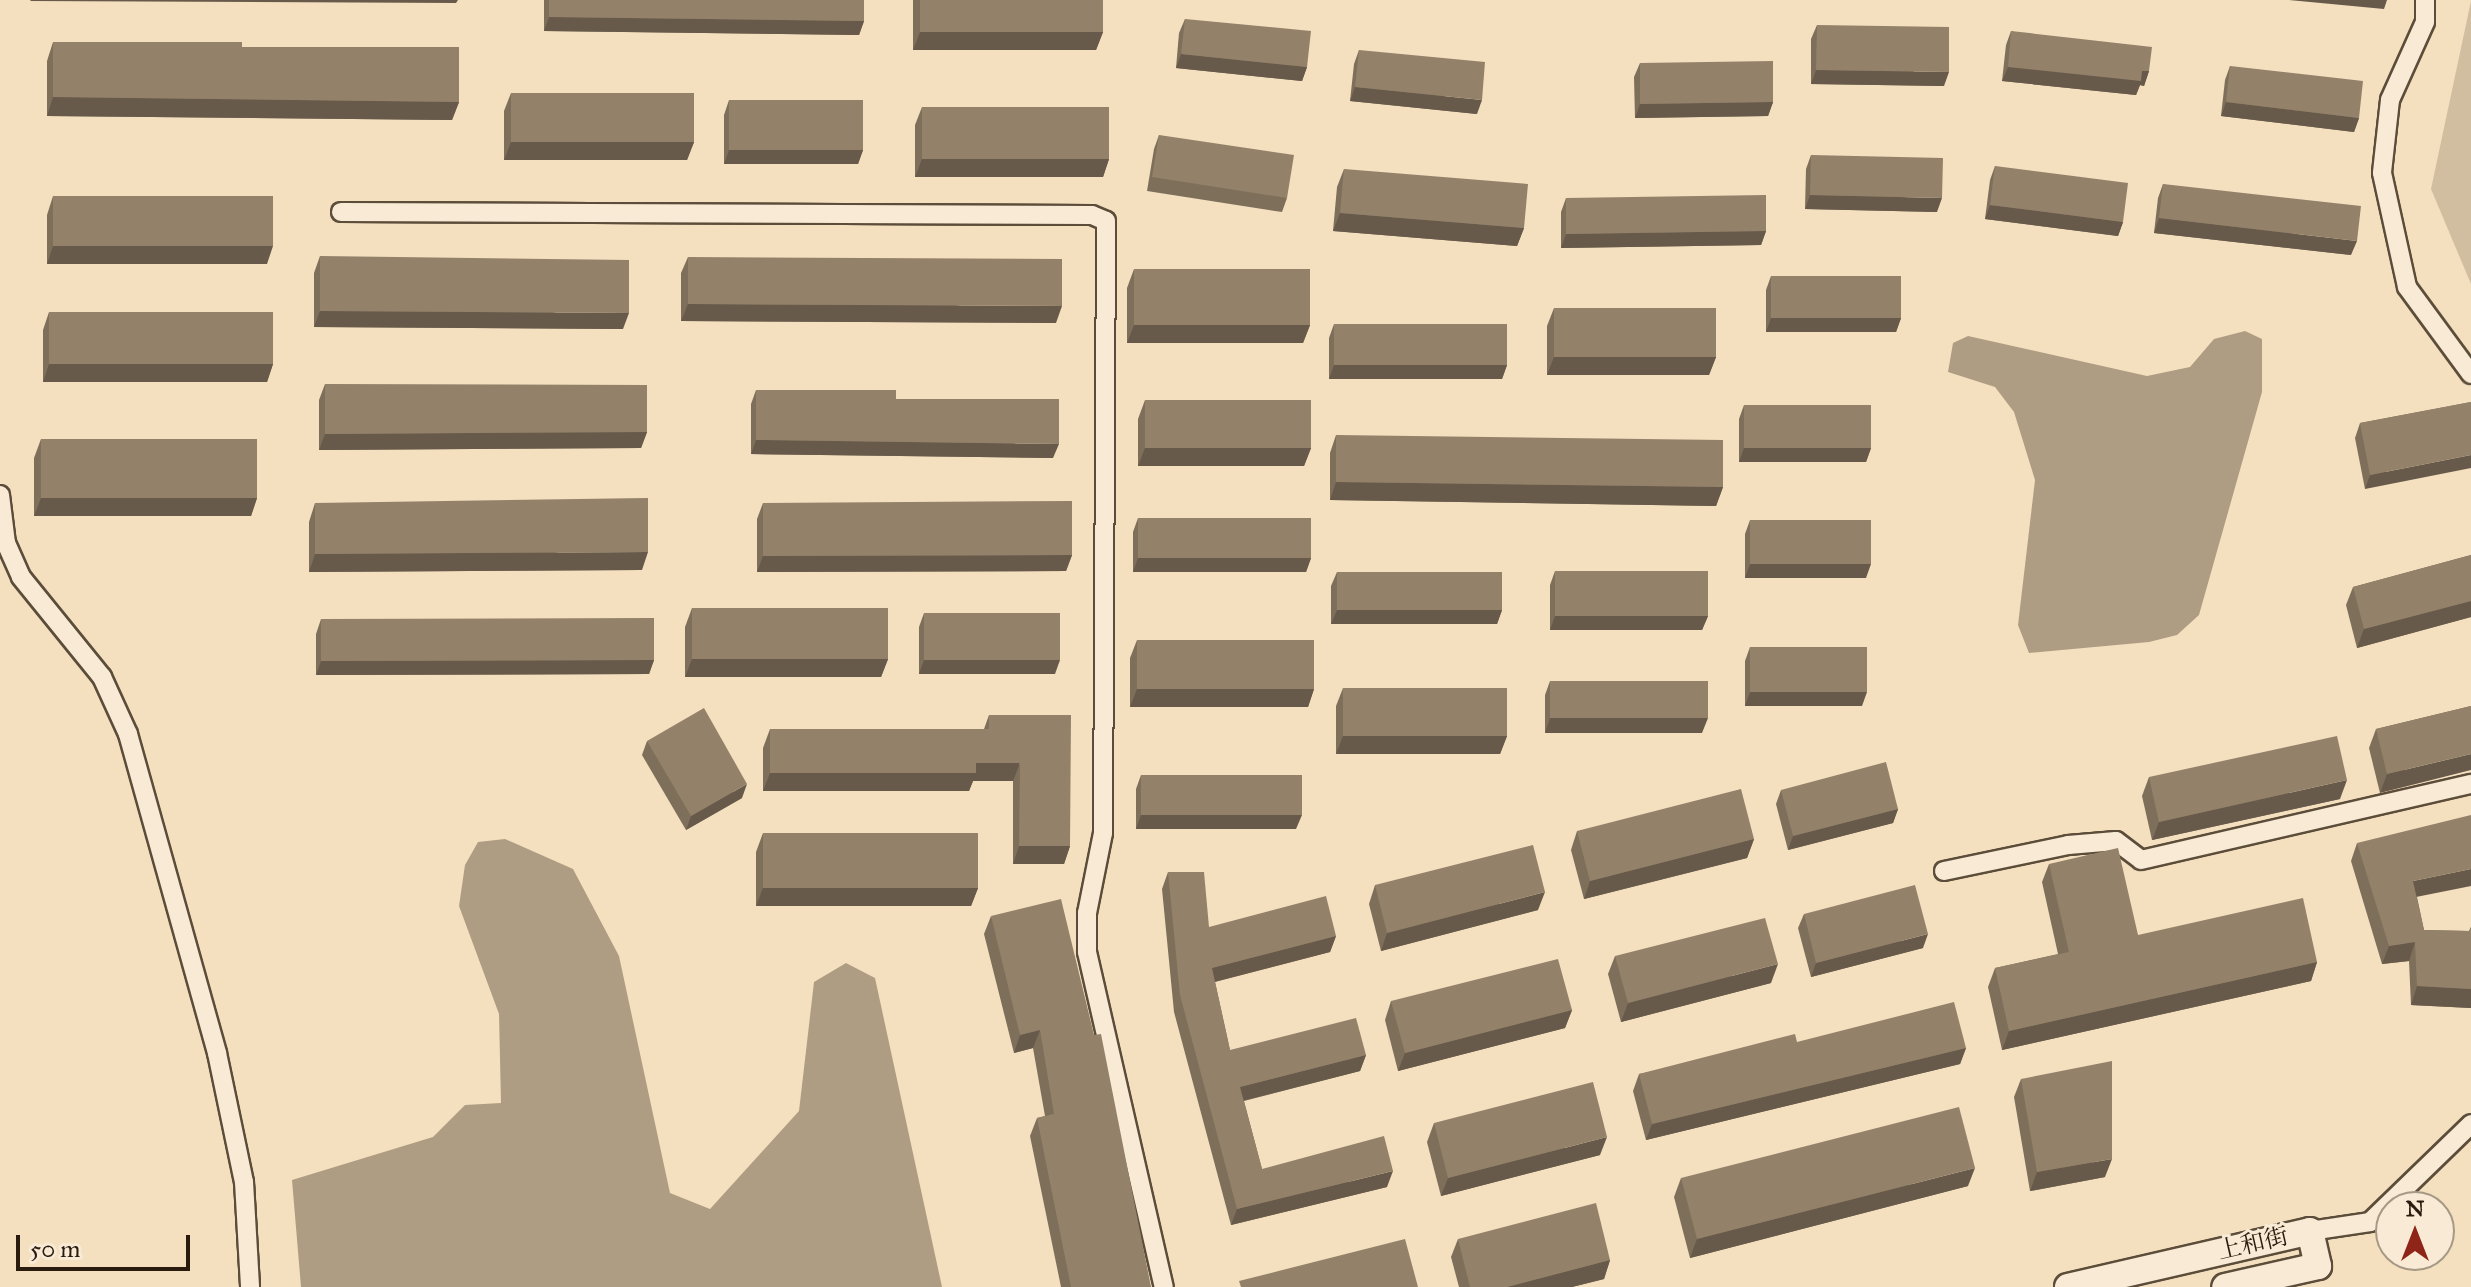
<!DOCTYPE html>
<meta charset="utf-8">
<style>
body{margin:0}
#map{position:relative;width:2471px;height:1287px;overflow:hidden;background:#f4dfbf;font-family:"IM FELL Great Primer","Noto Serif SC",serif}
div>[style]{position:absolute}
.green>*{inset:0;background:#d1bea1}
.water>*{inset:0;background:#af9d83}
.roads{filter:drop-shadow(2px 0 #5c4d3a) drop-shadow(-2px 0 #5c4d3a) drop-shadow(0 2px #5c4d3a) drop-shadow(0 -2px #5c4d3a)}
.street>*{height:18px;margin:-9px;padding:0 9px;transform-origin:9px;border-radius:9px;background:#f8ead5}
.secondary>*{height:26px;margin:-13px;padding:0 13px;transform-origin:13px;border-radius:13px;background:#f8ead5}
.wall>*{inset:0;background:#7e6f5b}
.shaded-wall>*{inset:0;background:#675a4a}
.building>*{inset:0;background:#93816a}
span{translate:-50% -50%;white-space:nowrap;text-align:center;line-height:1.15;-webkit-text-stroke:6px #f8ead5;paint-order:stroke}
.street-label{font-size:24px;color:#291c0e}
.north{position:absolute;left:2375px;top:1191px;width:80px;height:80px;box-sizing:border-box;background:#f8ead5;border:2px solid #a59885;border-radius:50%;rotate:0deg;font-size:22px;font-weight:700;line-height:32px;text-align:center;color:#291c0e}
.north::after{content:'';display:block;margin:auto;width:28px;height:36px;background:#8f2418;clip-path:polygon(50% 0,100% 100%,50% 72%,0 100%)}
.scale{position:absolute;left:16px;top:1235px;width:174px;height:36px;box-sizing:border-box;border:4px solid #291c0e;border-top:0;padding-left:10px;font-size:24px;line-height:28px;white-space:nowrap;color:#291c0e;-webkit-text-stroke:6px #f8ead5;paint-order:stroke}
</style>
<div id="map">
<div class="green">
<div style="clip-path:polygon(2471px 1px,2471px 284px,2431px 189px)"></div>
</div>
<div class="water">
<div style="clip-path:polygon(2245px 331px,2262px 339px,2262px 392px,2199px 615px,2177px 635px,2149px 642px,2029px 653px,2018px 625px,2035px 480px,2014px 412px,1995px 387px,1948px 372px,1953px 343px,1968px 336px,2147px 376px,2190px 367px,2214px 339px)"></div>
<div style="clip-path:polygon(505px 839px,573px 869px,619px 956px,670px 1193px,710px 1209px,799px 1111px,814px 982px,846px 963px,875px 978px,942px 1287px,301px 1287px,292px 1180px,433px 1137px,465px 1105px,501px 1103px,499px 1014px,459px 906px,465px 865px,478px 842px)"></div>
</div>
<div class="roads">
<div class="street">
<div style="left:2425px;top:0;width:22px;rotate:90deg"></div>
<div style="left:2425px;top:22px;width:85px;rotate:114.2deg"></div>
<div style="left:2390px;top:100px;width:73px;rotate:96.3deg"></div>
<div style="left:2382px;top:173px;width:117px;rotate:77.6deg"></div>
<div style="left:2407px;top:287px;width:108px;rotate:53.7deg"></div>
<div style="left:341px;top:212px;width:751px;rotate:0.23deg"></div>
<div style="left:1092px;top:215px;width:15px;rotate:23deg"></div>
<div style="left:1106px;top:221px;width:612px;rotate:90.28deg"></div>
<div style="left:1103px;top:833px;width:82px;rotate:101.3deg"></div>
<div style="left:1087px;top:913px;width:39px;rotate:90deg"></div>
<div style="left:1087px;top:952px;width:344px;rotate:77.1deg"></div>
<div style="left:0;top:495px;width:48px;rotate:82.9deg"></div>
<div style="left:6px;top:543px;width:37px;rotate:66deg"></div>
<div style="left:21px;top:577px;width:129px;rotate:51deg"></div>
<div style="left:102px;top:677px;width:63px;rotate:65.5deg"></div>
<div style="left:128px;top:734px;width:331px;rotate:74.4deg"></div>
<div style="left:217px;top:1053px;width:132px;rotate:78.2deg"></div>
<div style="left:244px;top:1182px;width:105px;rotate:86.7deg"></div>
<div style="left:1944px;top:871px;width:127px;rotate:-11.8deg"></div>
<div style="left:2068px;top:845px;width:48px;rotate:-4.8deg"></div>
<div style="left:2116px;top:841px;width:31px;rotate:37deg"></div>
<div style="left:2141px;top:860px;width:339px;rotate:-13deg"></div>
<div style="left:2310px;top:1231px;width:61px;rotate:-8.5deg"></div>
<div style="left:2370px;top:1222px;width:141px;rotate:-44.1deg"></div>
</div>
<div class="secondary">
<div style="left:2068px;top:1287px;width:248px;rotate:-13deg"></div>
<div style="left:2310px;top:1231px;width:36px;rotate:77deg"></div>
<div style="left:2318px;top:1266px;width:95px;rotate:167.3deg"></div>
</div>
</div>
<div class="wall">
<div style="clip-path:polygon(544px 0,864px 0,864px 21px,859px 35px,544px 31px)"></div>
<div style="clip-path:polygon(913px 0,1103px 0,1103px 32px,1096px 50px,913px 50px)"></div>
<div style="clip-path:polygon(1185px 19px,1307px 67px,1302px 81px,1176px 68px,1179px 33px)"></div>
<div style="clip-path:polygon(1817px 25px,1944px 86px,1811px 84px,1811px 39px)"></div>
<div style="clip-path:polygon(2011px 31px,2149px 71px,2144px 86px,2140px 85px,2136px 95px,2002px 81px,2006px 45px)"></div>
<div style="clip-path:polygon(53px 42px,242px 47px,459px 102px,452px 120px,47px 116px,47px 61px)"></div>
<div style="clip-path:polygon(1359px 50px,1477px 114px,1350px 101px,1354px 64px)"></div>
<div style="clip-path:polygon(1640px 63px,1773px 102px,1768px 116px,1635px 118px,1634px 77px)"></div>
<div style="clip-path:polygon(2230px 66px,2359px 118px,2354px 132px,2221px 116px,2225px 80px)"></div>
<div style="clip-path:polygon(511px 93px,694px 142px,687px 160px,504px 160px,504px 111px)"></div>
<div style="clip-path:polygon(729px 100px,863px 150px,858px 164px,724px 164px,724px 115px)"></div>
<div style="clip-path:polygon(922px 107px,1109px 159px,1103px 177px,915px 177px,915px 125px)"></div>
<div style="clip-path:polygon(1159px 135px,1287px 198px,1282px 212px,1147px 191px,1154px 149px)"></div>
<div style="clip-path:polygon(1811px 155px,1937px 212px,1805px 209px,1806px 169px)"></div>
<div style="clip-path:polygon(1995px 166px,2123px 222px,2118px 236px,1985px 219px,1990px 180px)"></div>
<div style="clip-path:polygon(1344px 169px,1524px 228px,1517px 246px,1333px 231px,1337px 187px)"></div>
<div style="clip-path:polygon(2163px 184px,2351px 255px,2154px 233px,2158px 198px)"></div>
<div style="clip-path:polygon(53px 196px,267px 264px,47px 264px,47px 215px)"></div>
<div style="clip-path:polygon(1566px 198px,1766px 231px,1761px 245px,1561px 248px,1561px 212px)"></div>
<div style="clip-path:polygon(320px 256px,623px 329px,314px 327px,314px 273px)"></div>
<div style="clip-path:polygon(688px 257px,1056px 323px,681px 321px,681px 273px)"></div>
<div style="clip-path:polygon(1134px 269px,1310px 325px,1303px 343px,1127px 343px,1127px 288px)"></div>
<div style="clip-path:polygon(1771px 276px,1901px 318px,1896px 332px,1766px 332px,1766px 290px)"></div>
<div style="clip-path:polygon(1554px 308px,1716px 357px,1709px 375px,1547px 375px,1547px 326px)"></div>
<div style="clip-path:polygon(49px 312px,273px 364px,267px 382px,43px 382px,43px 330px)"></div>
<div style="clip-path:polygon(1334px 324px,1507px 365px,1502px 379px,1329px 379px,1329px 338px)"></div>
<div style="clip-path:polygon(325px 384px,647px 432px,641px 448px,319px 450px,319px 400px)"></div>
<div style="clip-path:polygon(756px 390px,896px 399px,1053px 458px,751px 454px,751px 404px)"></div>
<div style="clip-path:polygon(1145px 400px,1311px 448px,1304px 466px,1138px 466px,1138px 419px)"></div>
<div style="clip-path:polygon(2471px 402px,2365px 489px,2355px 438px,2360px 423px)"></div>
<div style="clip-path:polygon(1744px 405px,1871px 448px,1866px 462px,1739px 462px,1739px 419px)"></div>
<div style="clip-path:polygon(1336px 435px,1723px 487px,1716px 506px,1330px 500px,1330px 453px)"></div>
<div style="clip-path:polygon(41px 439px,257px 498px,251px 516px,34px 516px,34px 458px)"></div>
<div style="clip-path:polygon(315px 503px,642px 570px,309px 572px,309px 522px)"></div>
<div style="clip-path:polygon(763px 503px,1072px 555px,1066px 571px,757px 572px,757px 519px)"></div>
<div style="clip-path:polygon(1138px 518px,1311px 558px,1306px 572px,1133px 572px,1133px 532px)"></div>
<div style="clip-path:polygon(1750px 520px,1866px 578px,1745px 578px,1745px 534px)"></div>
<div style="clip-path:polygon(2471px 555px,2471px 617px,2357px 648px,2346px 605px,2353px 587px)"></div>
<div style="clip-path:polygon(1555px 571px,1708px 616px,1702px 630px,1550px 630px,1550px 585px)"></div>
<div style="clip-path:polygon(1337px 572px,1502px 610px,1497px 624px,1331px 624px,1331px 586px)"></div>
<div style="clip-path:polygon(692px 608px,888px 659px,881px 677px,685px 677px,685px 627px)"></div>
<div style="clip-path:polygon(924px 613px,1055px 674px,919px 674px,919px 627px)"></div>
<div style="clip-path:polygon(321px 619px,654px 660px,649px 674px,316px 675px,316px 634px)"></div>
<div style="clip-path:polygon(1137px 640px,1314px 689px,1308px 707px,1130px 707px,1130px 658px)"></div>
<div style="clip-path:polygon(1750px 647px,1862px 706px,1745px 706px,1745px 661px)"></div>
<div style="clip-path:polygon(1550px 681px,1702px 733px,1545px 733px,1545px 695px)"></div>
<div style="clip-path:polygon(1343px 688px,1507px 736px,1500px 754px,1336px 754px,1336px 706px)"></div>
<div style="clip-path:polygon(2471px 706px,2380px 793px,2369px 748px,2376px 729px)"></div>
<div style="clip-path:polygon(989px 715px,1070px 846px,1064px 864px,1013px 864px,1013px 781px,973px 781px,969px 791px,763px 791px,763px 748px,770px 729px,984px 729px)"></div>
<div style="clip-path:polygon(647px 741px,742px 798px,686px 830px,642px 755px)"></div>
<div style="clip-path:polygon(1141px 775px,1296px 829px,1136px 829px,1136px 789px)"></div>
<div style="clip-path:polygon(2149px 777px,2340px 799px,2152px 840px,2142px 796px)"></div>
<div style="clip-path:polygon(1781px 790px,1898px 809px,1893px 823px,1788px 850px,1776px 804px)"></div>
<div style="clip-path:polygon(1577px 831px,1754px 839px,1747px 858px,1584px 899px,1571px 850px)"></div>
<div style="clip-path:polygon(763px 833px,978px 888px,971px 906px,756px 906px,756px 852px)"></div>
<div style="clip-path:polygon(2357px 843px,2417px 897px,2424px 930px,2469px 931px,2471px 927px,2471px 1008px,2411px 1005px,2409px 961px,2382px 964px,2351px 861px)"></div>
<div style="clip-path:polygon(2049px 864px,2138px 935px,2317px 962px,2311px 981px,2002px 1050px,1988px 987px,1995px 968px,2058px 954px,2042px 882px)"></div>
<div style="clip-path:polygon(1168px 872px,1209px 927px,1336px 936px,1330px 952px,1215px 982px,1230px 1050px,1366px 1055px,1360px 1071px,1244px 1101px,1262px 1169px,1387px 1187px,1231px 1225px,1174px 1012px,1162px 889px)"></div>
<div style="clip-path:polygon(1375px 885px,1538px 910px,1381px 951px,1369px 904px)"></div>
<div style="clip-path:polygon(1804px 914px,1923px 948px,1811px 977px,1798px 928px)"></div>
<div style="clip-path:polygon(991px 916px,1151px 1287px,1061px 1287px,1030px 1136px,1037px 1118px,1045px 1116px,1033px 1048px,1014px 1053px,984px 934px)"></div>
<div style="clip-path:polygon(1615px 956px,1771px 983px,1621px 1022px,1608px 974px)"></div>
<div style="clip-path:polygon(1391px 1001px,1572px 1010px,1565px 1028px,1398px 1071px,1385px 1020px)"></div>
<div style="clip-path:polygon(1797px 1042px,1966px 1048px,1960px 1064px,1646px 1140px,1633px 1091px,1639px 1074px)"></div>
<div style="clip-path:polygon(2021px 1079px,2105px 1177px,2030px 1191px,2014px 1097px)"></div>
<div style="clip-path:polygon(1434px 1123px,1600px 1155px,1441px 1196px,1427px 1142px)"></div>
<div style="clip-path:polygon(1681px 1178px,1968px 1186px,1690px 1258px,1674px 1197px)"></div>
<div style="clip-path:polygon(1458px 1239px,1610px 1260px,1604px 1279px,1572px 1287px,1459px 1287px,1451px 1257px)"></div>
</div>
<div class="shaded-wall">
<div style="clip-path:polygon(31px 0,458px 0,456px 3px,30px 1px)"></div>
<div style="clip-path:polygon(2289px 0,2387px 0,2384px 9px)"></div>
<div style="clip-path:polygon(549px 17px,864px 21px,859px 35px,544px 31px)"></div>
<div style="clip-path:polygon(920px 32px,1103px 32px,1096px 50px,913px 50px)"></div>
<div style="clip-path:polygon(1181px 54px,1307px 67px,1302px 81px,1176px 68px)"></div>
<div style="clip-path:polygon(2008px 67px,2142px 71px,2149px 71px,2144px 86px,2140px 85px,2136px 95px,2002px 81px)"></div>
<div style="clip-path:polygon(1816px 70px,1949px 72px,1944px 86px,1811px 84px)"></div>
<div style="clip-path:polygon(1355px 87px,1482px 100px,1477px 114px,1350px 101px)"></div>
<div style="clip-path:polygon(53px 97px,459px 102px,452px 120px,47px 116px)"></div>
<div style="clip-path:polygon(1773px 102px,1768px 116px,1635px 118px,1640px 104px)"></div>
<div style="clip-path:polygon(2226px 102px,2359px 118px,2354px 132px,2221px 116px)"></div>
<div style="clip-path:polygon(511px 142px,694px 142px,687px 160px,504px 160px)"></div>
<div style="clip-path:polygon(729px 150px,863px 150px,858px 164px,724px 164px)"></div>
<div style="clip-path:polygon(922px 159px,1109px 159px,1103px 177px,915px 177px)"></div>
<div style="clip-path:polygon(1810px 195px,1942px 198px,1937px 212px,1805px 209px)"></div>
<div style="clip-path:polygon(1990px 205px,2123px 222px,2118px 236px,1985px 219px)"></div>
<div style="clip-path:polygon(1340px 213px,1524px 228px,1517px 246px,1333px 231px)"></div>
<div style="clip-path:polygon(2159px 218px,2357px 241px,2351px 255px,2154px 233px)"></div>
<div style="clip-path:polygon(1766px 231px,1761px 245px,1561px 248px,1566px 234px)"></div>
<div style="clip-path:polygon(53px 246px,273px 246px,267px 264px,47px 264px)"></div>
<div style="clip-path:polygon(688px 304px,1062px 306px,1056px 323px,681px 321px)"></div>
<div style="clip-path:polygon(320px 311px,629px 313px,623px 329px,314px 327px)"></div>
<div style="clip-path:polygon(1771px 318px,1901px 318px,1896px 332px,1766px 332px)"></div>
<div style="clip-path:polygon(1134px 325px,1310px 325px,1303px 343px,1127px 343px)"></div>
<div style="clip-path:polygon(1554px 357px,1716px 357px,1709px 375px,1547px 375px)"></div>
<div style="clip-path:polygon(49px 364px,273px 364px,267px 382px,43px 382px)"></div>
<div style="clip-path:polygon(1334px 365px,1507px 365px,1502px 379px,1329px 379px)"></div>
<div style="clip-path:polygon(647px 432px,641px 448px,319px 450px,325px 434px)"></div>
<div style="clip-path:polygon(756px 440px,1059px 444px,1053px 458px,751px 454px)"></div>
<div style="clip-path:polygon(1145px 448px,1311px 448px,1304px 466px,1138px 466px)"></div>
<div style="clip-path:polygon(1744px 448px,1871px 448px,1866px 462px,1739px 462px)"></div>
<div style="clip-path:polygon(2471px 455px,2471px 468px,2365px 489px,2370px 475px)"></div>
<div style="clip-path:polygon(1336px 482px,1723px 487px,1716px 506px,1330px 500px)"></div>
<div style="clip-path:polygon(41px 498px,257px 498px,251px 516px,34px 516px)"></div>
<div style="clip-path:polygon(648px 552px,642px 570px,309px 572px,315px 554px)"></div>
<div style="clip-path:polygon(1072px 555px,1066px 571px,757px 572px,763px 556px)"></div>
<div style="clip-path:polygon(1138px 558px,1311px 558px,1306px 572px,1133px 572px)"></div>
<div style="clip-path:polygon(1750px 564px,1871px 564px,1866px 578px,1745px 578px)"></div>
<div style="clip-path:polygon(2471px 601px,2471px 617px,2357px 648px,2364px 629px)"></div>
<div style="clip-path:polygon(1337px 610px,1502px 610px,1497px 624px,1331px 624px)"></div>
<div style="clip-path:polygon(1555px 616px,1708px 616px,1702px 630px,1550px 630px)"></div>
<div style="clip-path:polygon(692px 659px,888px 659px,881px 677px,685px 677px)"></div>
<div style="clip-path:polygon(654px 660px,649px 674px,316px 675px,321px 661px)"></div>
<div style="clip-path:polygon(924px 660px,1060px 660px,1055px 674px,919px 674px)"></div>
<div style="clip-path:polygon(1137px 689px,1314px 689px,1308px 707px,1130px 707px)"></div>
<div style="clip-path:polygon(1750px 692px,1867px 692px,1862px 706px,1745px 706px)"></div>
<div style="clip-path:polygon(1550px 718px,1708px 718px,1702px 733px,1545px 733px)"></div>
<div style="clip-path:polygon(1343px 736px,1507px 736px,1500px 754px,1336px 754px)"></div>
<div style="clip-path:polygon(2471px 754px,2471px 770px,2380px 793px,2387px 774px)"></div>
<div style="clip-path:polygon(976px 763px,1020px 763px,1013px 781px,973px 781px,969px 791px,763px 791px,770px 773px)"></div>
<div style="clip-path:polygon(2347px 780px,2340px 799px,2152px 840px,2159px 822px)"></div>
<div style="clip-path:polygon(747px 784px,742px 798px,686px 830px,691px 816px)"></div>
<div style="clip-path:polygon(1898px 809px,1893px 823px,1788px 850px,1793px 836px)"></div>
<div style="clip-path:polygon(1141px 815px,1302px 815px,1296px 829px,1136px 829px)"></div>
<div style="clip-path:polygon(1754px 839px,1747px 858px,1584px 899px,1590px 881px)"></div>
<div style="clip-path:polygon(1019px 846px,1070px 846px,1064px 864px,1013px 864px)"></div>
<div style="clip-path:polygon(2471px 869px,2471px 886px,2406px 899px,2413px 881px)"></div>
<div style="clip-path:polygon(763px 888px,978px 888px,971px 906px,756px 906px)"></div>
<div style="clip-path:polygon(1545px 892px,1538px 910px,1381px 951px,1387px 933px)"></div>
<div style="clip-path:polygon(1928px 934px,1923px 948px,1811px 977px,1816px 963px)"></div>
<div style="clip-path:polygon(1336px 936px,1330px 952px,1206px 984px,1212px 968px)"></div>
<div style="clip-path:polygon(2415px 942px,2409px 961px,2382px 964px,2389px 946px)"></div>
<div style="clip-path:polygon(2317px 962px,2311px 981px,2002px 1050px,2009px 1031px)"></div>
<div style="clip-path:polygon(1778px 964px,1771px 983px,1621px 1022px,1628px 1003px)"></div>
<div style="clip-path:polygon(2417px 986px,2471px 989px,2471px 1008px,2411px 1005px)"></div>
<div style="clip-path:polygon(1572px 1010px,1565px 1028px,1398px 1071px,1405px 1053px)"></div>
<div style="clip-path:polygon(1040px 1030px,1033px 1048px,1014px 1053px,1020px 1035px)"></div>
<div style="clip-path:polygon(1966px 1048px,1960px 1064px,1646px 1140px,1652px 1124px)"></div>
<div style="clip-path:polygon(1366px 1055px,1360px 1071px,1234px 1103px,1240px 1087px)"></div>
<div style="clip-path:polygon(1607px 1137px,1600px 1155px,1441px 1196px,1448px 1178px)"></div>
<div style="clip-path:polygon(2112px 1159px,2105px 1177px,2030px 1191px,2037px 1172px)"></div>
<div style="clip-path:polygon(1975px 1168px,1968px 1186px,1690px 1258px,1697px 1239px)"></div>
<div style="clip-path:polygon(1393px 1171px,1387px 1187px,1231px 1225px,1237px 1209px)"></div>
<div style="clip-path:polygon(1610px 1260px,1604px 1279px,1572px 1287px,1507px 1287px)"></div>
</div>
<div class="building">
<div style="clip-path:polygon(549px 0,864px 0,864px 21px,549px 17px)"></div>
<div style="clip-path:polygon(920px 0,1103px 0,1103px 32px,920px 32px)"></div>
<div style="clip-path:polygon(1185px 19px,1311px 31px,1307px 67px,1181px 54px)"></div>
<div style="clip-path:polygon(1817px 25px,1949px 27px,1949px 72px,1816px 70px)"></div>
<div style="clip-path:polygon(2011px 31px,2152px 47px,2149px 71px,2142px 71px,2141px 81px,2008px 67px)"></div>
<div style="clip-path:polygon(53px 42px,242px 42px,242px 47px,459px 47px,459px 102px,53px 97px)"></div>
<div style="clip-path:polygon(1359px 50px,1485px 62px,1482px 100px,1355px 87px)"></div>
<div style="clip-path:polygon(1773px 61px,1773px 102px,1640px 104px,1640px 63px)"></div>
<div style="clip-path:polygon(2230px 66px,2363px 81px,2359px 118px,2226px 102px)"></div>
<div style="clip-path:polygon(511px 93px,694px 93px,694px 142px,511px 142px)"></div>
<div style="clip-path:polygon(729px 100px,863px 100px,863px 150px,729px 150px)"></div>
<div style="clip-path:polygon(922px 107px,1109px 107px,1109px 159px,922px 159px)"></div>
<div style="clip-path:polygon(1159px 135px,1294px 155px,1287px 198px,1152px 177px)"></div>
<div style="clip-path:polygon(1811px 155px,1943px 158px,1942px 198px,1810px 195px)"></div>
<div style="clip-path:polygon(1995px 166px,2128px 183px,2123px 222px,1990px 205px)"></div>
<div style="clip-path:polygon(1344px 169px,1528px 184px,1524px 228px,1340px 213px)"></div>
<div style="clip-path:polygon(2163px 184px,2361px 206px,2357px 241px,2159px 218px)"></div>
<div style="clip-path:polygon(1766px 195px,1766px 231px,1566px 234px,1566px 198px)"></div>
<div style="clip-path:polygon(53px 196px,273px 196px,273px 246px,53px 246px)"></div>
<div style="clip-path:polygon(320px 256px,629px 260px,629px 313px,320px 311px)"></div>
<div style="clip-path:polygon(688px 257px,1062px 259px,1062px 306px,688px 304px)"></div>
<div style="clip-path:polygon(1134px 269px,1310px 269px,1310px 325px,1134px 325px)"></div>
<div style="clip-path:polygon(1771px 276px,1901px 276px,1901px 318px,1771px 318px)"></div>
<div style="clip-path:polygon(1554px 308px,1716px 308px,1716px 357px,1554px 357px)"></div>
<div style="clip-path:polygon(49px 312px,273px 312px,273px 364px,49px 364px)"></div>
<div style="clip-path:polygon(1334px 324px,1507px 324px,1507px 365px,1334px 365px)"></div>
<div style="clip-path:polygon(325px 384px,647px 385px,647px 432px,325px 434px)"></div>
<div style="clip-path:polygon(756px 390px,896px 390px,896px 399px,1059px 399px,1059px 444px,756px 440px)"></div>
<div style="clip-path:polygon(1145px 400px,1311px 400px,1311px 448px,1145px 448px)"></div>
<div style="clip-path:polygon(2471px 402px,2471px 455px,2370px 475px,2360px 423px)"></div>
<div style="clip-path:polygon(1744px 405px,1871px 405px,1871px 448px,1744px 448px)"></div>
<div style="clip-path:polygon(1336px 435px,1723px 440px,1723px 487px,1336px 482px)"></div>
<div style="clip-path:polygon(41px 439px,257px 439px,257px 498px,41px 498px)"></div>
<div style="clip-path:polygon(648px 498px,648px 552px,315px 554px,315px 503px)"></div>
<div style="clip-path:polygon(1072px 501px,1072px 555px,763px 556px,763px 503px)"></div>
<div style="clip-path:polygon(1138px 518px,1311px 518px,1311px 558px,1138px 558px)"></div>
<div style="clip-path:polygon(1750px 520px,1871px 520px,1871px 564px,1750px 564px)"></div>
<div style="clip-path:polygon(2471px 555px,2471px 601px,2364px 629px,2353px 587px)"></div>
<div style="clip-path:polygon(1555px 571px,1708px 571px,1708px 616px,1555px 616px)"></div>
<div style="clip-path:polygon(1337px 572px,1502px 572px,1502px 610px,1337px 610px)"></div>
<div style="clip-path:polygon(692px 608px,888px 608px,888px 659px,692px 659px)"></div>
<div style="clip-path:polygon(924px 613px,1060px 613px,1060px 660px,924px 660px)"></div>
<div style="clip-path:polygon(654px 618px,654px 660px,321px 661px,321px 619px)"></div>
<div style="clip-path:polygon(1137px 640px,1314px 640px,1314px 689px,1137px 689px)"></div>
<div style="clip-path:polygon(1750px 647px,1867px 647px,1867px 692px,1750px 692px)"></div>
<div style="clip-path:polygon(1550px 681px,1708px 681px,1708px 718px,1550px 718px)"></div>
<div style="clip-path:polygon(1343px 688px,1507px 688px,1507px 736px,1343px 736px)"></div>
<div style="clip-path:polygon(2471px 706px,2471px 754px,2387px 774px,2376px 729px)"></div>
<div style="clip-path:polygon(704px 708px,747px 784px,691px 816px,647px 741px)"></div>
<div style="clip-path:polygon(989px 715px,1071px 715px,1070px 846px,1019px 846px,1020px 763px,976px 763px,976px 773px,770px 773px,770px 729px,989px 729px)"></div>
<div style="clip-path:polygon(2337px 736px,2347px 780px,2159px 822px,2149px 777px)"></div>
<div style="clip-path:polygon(1886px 762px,1898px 809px,1793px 836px,1781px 790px)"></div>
<div style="clip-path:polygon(1141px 775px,1302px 775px,1302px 815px,1141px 815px)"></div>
<div style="clip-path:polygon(1741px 789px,1754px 839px,1590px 881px,1577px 831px)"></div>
<div style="clip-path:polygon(2471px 815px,2471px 869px,2413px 881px,2424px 930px,2469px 931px,2471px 927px,2471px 989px,2417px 986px,2415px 942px,2389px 946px,2357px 843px)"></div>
<div style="clip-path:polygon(763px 833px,978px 833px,978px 888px,763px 888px)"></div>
<div style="clip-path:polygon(1533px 845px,1545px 892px,1387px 933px,1375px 885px)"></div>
<div style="clip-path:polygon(2118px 848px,2138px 935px,2303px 898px,2317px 962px,2009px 1031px,1995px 968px,2069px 952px,2049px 864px)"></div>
<div style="clip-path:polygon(1168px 872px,1204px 872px,1209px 927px,1326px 896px,1336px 936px,1212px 968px,1230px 1050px,1356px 1018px,1366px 1055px,1240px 1087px,1262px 1169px,1384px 1136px,1393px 1171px,1237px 1209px,1180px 995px)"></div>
<div style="clip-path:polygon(1915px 885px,1928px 934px,1816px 963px,1804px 914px)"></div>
<div style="clip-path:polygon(1061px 899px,1094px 1035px,1101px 1034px,1151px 1287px,1071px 1287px,1037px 1118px,1054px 1114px,1040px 1030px,1020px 1035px,991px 916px)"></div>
<div style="clip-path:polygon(1765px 918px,1778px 964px,1628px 1003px,1615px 956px)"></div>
<div style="clip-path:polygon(1558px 959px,1572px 1010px,1405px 1053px,1391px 1001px)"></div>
<div style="clip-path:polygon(1954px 1002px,1966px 1048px,1652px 1124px,1639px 1074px,1795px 1034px,1797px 1042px)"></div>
<div style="clip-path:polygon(2112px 1061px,2112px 1159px,2037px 1172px,2021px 1079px)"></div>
<div style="clip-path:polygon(1593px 1082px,1607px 1137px,1448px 1178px,1434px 1123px)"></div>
<div style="clip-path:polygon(1959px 1107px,1975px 1168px,1697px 1239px,1681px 1178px)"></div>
<div style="clip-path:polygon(1596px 1203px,1610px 1260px,1507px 1287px,1470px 1287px,1458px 1239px)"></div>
<div style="clip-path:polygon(1405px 1239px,1418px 1287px,1241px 1287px,1239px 1281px)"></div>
</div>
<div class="street-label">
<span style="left:2253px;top:1244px;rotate:-13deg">上和街</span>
</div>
<div class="north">N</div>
<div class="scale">50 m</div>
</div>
